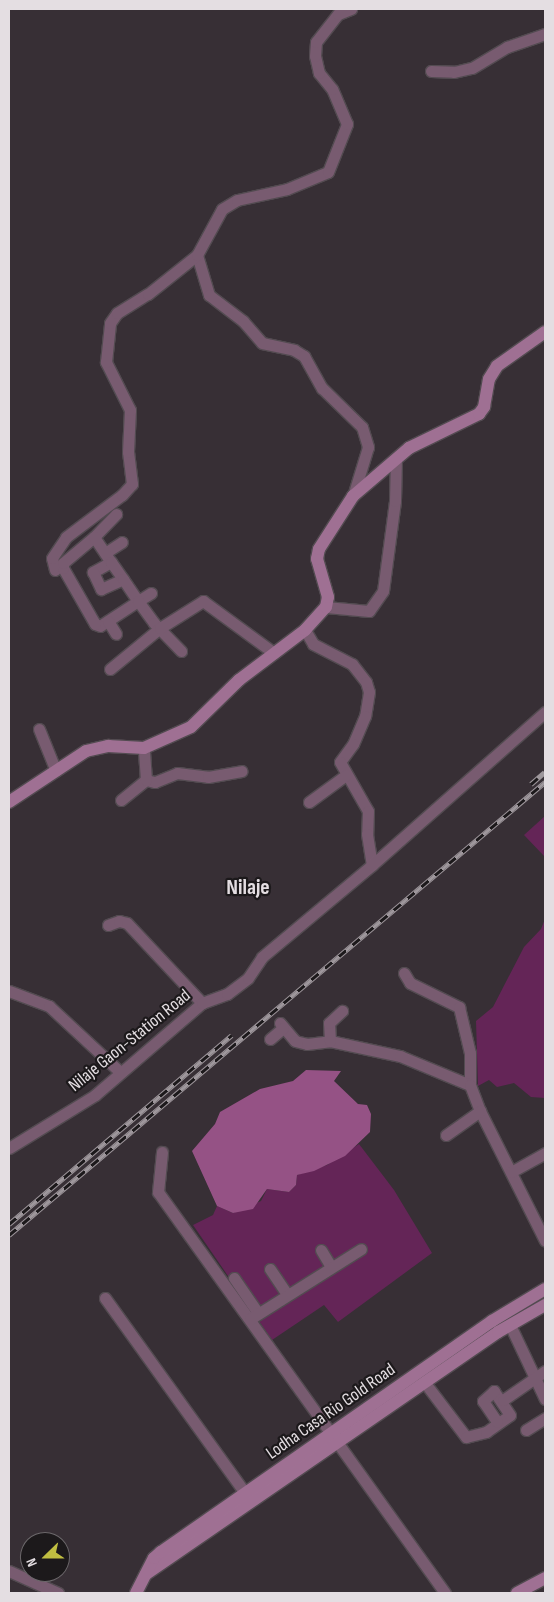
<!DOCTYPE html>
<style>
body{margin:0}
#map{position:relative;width:554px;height:1602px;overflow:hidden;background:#372f35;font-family:"Sofia Sans Condensed",sans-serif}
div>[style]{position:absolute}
.green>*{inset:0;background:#642557}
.water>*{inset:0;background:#955285}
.roads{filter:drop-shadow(1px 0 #534b51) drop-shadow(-1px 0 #534b51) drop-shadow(0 1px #534b51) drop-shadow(0 -1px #534b51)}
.street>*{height:11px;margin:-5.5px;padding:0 5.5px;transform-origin:5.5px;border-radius:5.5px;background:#785b70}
.secondary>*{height:12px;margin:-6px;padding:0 6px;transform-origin:6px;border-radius:6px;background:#9f7093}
.rail>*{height:5px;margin-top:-2.5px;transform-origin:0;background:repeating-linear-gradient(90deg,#1c191b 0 9px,#9e979c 0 18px);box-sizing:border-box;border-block:1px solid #9e979c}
span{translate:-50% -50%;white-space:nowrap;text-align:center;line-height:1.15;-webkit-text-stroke:4.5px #1c191b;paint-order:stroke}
.street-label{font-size:18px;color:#e4dee2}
.district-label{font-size:22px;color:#e4dee2;font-weight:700}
.frame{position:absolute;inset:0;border:10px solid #e4dee2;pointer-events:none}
.north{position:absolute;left:20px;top:1532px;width:50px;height:50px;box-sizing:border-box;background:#1c191b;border:1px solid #6c686b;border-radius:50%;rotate:248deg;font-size:14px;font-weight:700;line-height:20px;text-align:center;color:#e4dee2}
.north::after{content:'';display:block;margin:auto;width:18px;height:22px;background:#c0be41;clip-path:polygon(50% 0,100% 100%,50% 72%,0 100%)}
</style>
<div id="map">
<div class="green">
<div style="clip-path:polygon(545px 816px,545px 857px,524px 835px)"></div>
<div style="clip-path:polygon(545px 919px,545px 1098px,531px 1097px,514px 1083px,497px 1087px,489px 1080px,478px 1086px,476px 1021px,493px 1007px,524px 947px,541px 929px)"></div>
<div style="clip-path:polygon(359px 1144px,394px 1190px,432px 1253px,338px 1322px,324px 1305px,272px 1340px,193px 1225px,213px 1215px,217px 1206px,233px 1213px,261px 1201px,267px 1189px,289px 1192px,296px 1185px,297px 1175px,327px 1165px)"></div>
</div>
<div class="water">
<div style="clip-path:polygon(306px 1070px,341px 1071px,334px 1081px,358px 1104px,367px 1105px,371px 1114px,370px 1132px,345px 1156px,314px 1171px,297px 1175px,296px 1185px,289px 1192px,267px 1189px,253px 1209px,233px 1213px,217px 1206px,192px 1151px,215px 1124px,220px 1112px,260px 1089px,293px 1081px)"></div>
</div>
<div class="roads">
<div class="street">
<div style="left:431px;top:71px;width:23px;rotate:2deg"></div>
<div style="left:454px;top:72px;width:18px;rotate:-13deg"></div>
<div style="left:472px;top:68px;width:41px;rotate:-31deg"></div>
<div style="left:507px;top:47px;width:40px;rotate:-18.9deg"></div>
<div style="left:197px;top:255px;width:42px;rotate:73.3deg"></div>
<div style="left:209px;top:295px;width:43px;rotate:37.4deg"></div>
<div style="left:243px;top:321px;width:29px;rotate:49deg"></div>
<div style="left:262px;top:343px;width:33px;rotate:12deg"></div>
<div style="left:294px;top:350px;width:12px;rotate:31deg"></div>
<div style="left:304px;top:356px;width:37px;rotate:61deg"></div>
<div style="left:322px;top:388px;width:56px;rotate:44.3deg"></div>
<div style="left:362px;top:427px;width:21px;rotate:73deg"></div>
<div style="left:368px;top:447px;width:51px;rotate:107deg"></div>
<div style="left:94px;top:537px;width:32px;rotate:-46deg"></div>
<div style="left:105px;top:553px;width:20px;rotate:-33deg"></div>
<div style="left:111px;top:562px;width:21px;rotate:151deg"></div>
<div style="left:93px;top:572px;width:19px;rotate:65deg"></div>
<div style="left:101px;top:589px;width:24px;rotate:-24deg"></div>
<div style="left:55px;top:570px;width:12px;rotate:-104deg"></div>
<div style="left:52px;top:558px;width:25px;rotate:-56deg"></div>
<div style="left:66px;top:537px;width:70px;rotate:-36.9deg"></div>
<div style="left:122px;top:495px;width:15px;rotate:-48deg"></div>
<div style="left:132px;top:484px;width:32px;rotate:-97deg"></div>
<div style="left:128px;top:452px;width:42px;rotate:-87.3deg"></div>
<div style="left:130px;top:410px;width:54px;rotate:-116.6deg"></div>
<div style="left:106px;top:362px;width:39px;rotate:-84deg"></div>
<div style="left:110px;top:323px;width:12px;rotate:-55deg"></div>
<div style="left:117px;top:313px;width:36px;rotate:-32deg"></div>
<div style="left:148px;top:294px;width:63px;rotate:-38.5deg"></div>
<div style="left:197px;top:255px;width:52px;rotate:-61.5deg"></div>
<div style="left:222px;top:209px;width:17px;rotate:-31deg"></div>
<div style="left:237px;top:200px;width:51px;rotate:-12.4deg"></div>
<div style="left:287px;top:189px;width:44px;rotate:-22.5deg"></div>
<div style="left:328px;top:172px;width:52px;rotate:-68.4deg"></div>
<div style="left:347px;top:124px;width:38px;rotate:-113deg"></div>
<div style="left:332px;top:89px;width:21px;rotate:-129deg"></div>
<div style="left:319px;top:73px;width:17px;rotate:-103deg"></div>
<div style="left:315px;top:56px;width:14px;rotate:-86deg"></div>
<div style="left:316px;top:42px;width:36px;rotate:-52deg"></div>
<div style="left:338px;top:14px;width:14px;rotate:-21deg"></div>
<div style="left:151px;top:593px;width:15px;rotate:148deg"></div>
<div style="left:138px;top:601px;width:45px;rotate:146.7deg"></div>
<div style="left:100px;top:626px;width:5px;rotate:-158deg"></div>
<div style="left:95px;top:624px;width:64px;rotate:-119.7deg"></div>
<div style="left:63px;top:568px;width:5px;rotate:-90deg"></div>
<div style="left:63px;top:563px;width:40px;rotate:-40deg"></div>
<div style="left:94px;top:537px;width:30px;rotate:56deg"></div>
<div style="left:111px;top:562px;width:21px;rotate:55deg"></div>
<div style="left:123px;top:579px;width:27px;rotate:56deg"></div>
<div style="left:138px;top:601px;width:27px;rotate:54deg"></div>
<div style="left:154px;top:623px;width:39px;rotate:46deg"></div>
<div style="left:326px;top:607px;width:43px;rotate:5.3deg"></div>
<div style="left:369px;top:611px;width:24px;rotate:-55deg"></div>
<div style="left:383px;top:591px;width:91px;rotate:-82.4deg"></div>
<div style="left:395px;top:501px;width:43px;rotate:-88.7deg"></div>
<div style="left:108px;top:621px;width:15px;rotate:58deg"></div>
<div style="left:305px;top:630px;width:16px;rotate:60deg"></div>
<div style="left:313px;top:644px;width:44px;rotate:27.1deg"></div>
<div style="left:352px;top:664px;width:23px;rotate:52deg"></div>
<div style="left:366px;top:682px;width:10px;rotate:73deg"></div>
<div style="left:369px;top:692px;width:24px;rotate:99deg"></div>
<div style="left:365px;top:716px;width:30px;rotate:113deg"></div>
<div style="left:353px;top:744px;width:22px;rotate:126deg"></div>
<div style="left:340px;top:762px;width:56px;rotate:60.3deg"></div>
<div style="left:368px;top:811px;width:23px;rotate:92deg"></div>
<div style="left:367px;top:834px;width:31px;rotate:81deg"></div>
<div style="left:110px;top:669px;width:65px;rotate:-39.4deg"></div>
<div style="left:160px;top:628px;width:51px;rotate:-32.1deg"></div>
<div style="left:203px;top:601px;width:88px;rotate:36.2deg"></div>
<div style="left:39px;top:729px;width:45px;rotate:68deg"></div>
<div style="left:146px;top:780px;width:9px;rotate:13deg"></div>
<div style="left:155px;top:782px;width:24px;rotate:-22deg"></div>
<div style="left:177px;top:773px;width:31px;rotate:7deg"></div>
<div style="left:208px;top:777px;width:34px;rotate:-10deg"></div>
<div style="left:121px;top:800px;width:32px;rotate:-39deg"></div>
<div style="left:146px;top:780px;width:32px;rotate:-94deg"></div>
<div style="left:309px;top:802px;width:46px;rotate:-36.1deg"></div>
<div style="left:108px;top:925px;width:12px;rotate:-20deg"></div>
<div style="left:119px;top:921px;width:8px;rotate:14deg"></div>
<div style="left:127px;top:923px;width:110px;rotate:46.8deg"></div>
<div style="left:404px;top:973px;width:12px;rotate:59deg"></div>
<div style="left:410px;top:983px;width:55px;rotate:26.1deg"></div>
<div style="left:459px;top:1007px;width:47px;rotate:76.6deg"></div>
<div style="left:470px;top:1053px;width:32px;rotate:90deg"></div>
<div style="left:9px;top:991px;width:43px;rotate:20.6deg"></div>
<div style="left:49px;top:1006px;width:97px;rotate:42.9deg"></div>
<div style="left:280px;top:1023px;width:23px;rotate:50deg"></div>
<div style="left:295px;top:1041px;width:12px;rotate:14deg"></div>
<div style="left:307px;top:1044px;width:23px;rotate:-7deg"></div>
<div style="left:330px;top:1041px;width:72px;rotate:12.1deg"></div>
<div style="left:400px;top:1056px;width:76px;rotate:22.5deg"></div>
<div style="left:470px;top:1085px;width:28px;rotate:69deg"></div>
<div style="left:480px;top:1111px;width:145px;rotate:63.4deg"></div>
<div style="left:270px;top:1039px;width:17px;rotate:-40deg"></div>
<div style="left:330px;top:1041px;width:18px;rotate:-93deg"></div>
<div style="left:329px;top:1023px;width:18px;rotate:-43deg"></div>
<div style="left:446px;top:1135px;width:42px;rotate:-35.2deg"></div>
<div style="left:9px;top:1148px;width:101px;rotate:-31.6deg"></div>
<div style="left:95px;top:1095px;width:141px;rotate:-40.7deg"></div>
<div style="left:202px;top:1003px;width:27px;rotate:-20deg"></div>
<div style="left:227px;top:994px;width:26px;rotate:-37deg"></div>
<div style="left:248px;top:978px;width:25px;rotate:-56deg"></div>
<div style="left:262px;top:957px;width:143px;rotate:-39.9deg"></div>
<div style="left:372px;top:865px;width:231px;rotate:-41.5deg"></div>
<div style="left:162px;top:1152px;width:40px;rotate:95.7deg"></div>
<div style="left:158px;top:1192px;width:493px;rotate:54.4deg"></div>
<div style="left:511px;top:1172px;width:39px;rotate:-29deg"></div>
<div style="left:321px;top:1250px;width:17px;rotate:59deg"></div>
<div style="left:270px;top:1269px;width:30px;rotate:56deg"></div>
<div style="left:234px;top:1278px;width:42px;rotate:55.6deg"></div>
<div style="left:105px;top:1298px;width:249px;rotate:54.3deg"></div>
<div style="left:250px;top:1319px;width:131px;rotate:-32.2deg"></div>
<div style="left:510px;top:1325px;width:82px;rotate:64.7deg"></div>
<div style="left:425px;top:1383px;width:68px;rotate:52.8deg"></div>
<div style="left:466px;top:1437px;width:21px;rotate:-14deg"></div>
<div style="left:486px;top:1432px;width:29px;rotate:-35deg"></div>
<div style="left:510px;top:1415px;width:29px;rotate:-124deg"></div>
<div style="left:494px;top:1391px;width:15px;rotate:138deg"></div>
<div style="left:483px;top:1401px;width:25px;rotate:56deg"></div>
<div style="left:503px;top:1400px;width:51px;rotate:-34.6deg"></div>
<div style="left:526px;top:1430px;width:22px;rotate:-32deg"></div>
<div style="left:9px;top:1571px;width:54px;rotate:24.2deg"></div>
</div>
<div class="secondary">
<div style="left:9px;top:802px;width:92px;rotate:-33.5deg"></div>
<div style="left:86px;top:751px;width:23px;rotate:-13deg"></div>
<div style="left:108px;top:746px;width:36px;rotate:3deg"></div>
<div style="left:144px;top:748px;width:51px;rotate:-24.1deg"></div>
<div style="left:191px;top:727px;width:67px;rotate:-44.4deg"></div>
<div style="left:239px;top:680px;width:83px;rotate:-37.1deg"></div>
<div style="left:305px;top:630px;width:31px;rotate:-48deg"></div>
<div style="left:326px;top:607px;width:10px;rotate:-79deg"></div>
<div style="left:328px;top:597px;width:40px;rotate:-106deg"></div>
<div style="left:317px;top:559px;width:10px;rotate:-79deg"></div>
<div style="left:319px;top:549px;width:63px;rotate:-57.3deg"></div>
<div style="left:353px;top:496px;width:74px;rotate:-40.6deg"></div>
<div style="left:409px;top:448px;width:78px;rotate:-25.9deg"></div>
<div style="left:479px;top:414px;width:9px;rotate:-54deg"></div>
<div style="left:484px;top:407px;width:28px;rotate:-80deg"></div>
<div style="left:489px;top:379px;width:15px;rotate:-58deg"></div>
<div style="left:497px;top:366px;width:59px;rotate:-35.3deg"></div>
<div style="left:146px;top:1574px;width:427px;rotate:-34.5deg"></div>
<div style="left:498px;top:1332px;width:54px;rotate:-29.9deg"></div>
<div style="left:136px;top:1593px;width:39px;rotate:-63deg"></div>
<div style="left:154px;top:1558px;width:9px;rotate:-41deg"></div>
<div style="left:161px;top:1552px;width:404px;rotate:-34.9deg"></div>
<div style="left:492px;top:1321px;width:62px;rotate:-31.1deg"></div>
<div style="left:517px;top:1593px;width:32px;rotate:-28deg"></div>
</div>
</div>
<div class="rail">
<div style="left:531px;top:784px;width:18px;rotate:-41deg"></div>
<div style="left:9px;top:1224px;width:292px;rotate:-40.3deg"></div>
<div style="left:9px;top:1235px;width:702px;rotate:-40.2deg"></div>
</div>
<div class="street-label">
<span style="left:130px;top:1041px;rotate:-39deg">Nilaje Gaon-Station Road</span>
<span style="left:331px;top:1412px;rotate:-35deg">Lodha Casa Rio Gold Road</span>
</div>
<div class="district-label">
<span style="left:248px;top:888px">Nilaje</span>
</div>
<div class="frame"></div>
<div class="north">N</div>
</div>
